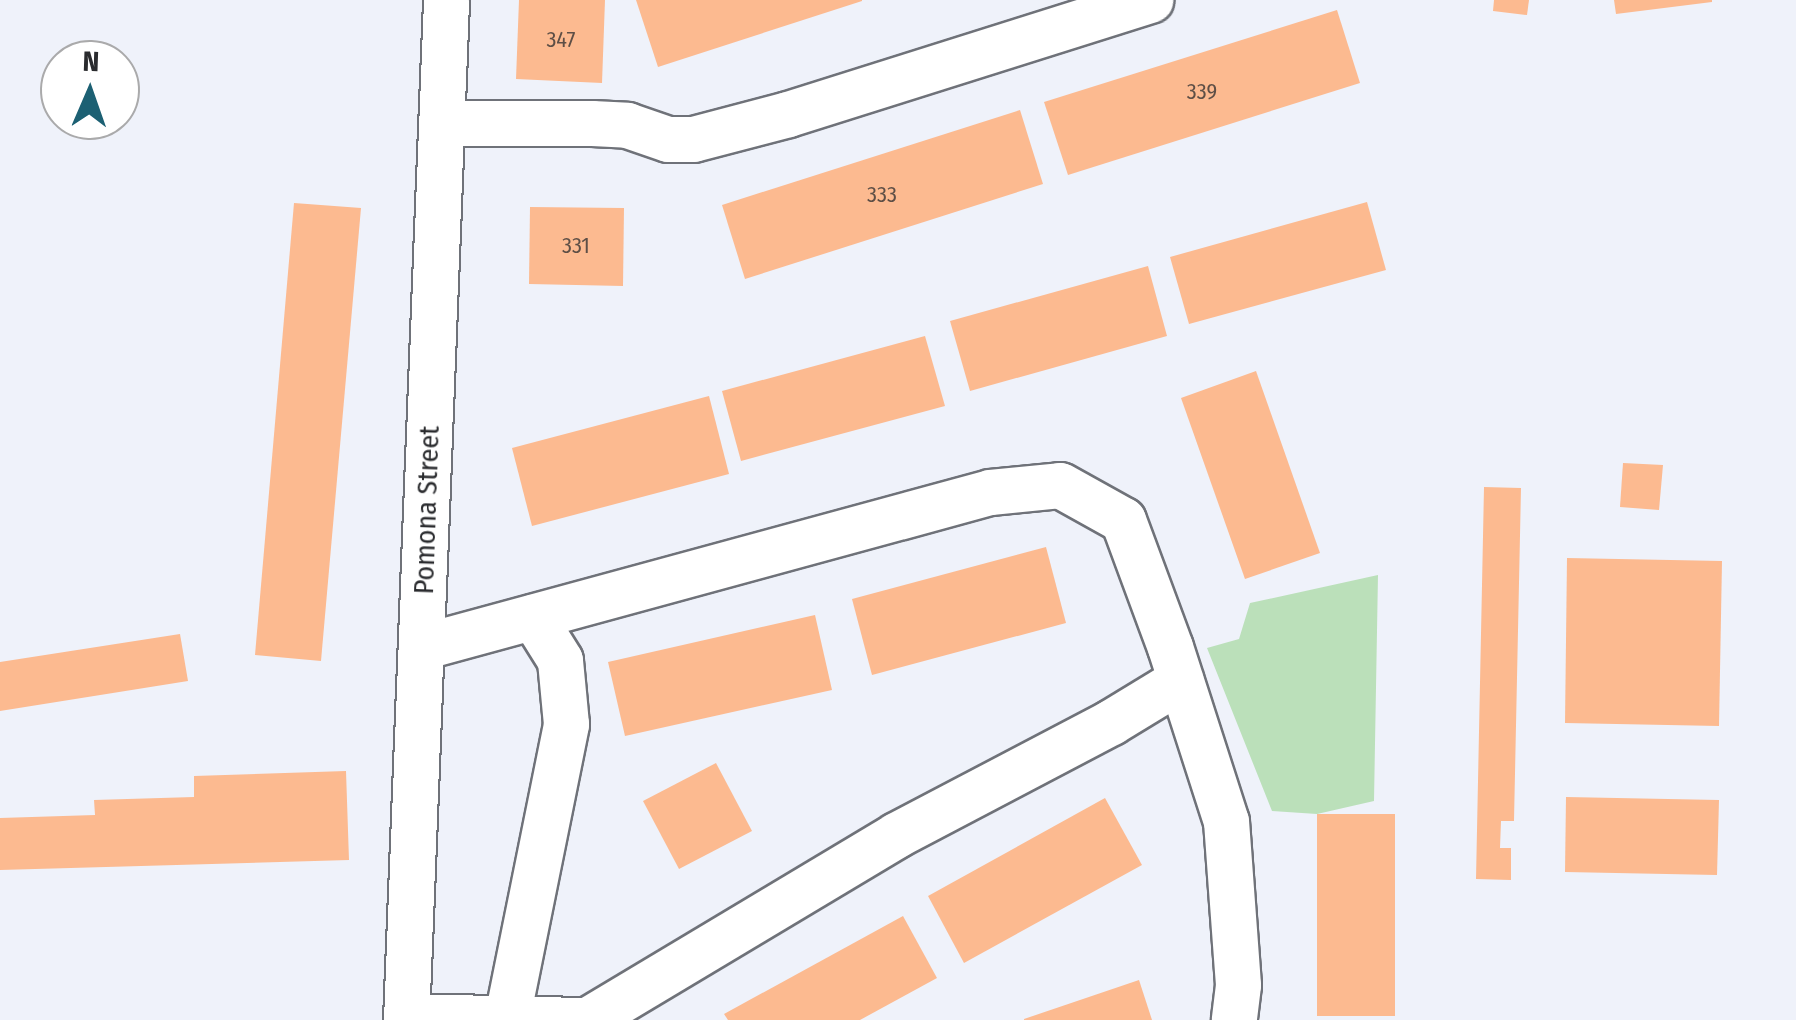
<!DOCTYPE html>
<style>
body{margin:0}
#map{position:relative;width:1796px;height:1020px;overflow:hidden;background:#eff2fa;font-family:"Fira Sans Condensed",sans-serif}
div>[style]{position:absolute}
.green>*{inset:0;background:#bbe0ba}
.building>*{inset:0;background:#fcba90}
.roads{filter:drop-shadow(2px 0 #6f7279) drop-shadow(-2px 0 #6f7279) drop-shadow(0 2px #6f7279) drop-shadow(0 -2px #6f7279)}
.minor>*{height:45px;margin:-22.5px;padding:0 22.5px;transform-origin:22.5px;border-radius:22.5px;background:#fff}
span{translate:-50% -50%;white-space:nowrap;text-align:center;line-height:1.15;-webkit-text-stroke:8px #fff;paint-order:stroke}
.number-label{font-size:22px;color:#5e4f46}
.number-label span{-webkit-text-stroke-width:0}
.street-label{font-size:28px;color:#2a2b2e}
.north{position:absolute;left:40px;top:40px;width:100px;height:100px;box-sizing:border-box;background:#fff;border:2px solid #aaaaab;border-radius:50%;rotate:2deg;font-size:28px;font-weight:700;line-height:40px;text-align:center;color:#2a2b2e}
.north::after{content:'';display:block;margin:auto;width:35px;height:45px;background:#1c6073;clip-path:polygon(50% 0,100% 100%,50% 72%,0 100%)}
</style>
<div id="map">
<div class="green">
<div style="clip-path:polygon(1378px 575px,1374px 801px,1317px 814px,1272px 811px,1207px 648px,1239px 639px,1250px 603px)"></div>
</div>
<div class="building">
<div style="clip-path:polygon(519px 0,605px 0,602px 83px,516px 79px)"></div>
<div style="clip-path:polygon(636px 0,862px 0,862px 1px,658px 67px)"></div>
<div style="clip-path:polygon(1494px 0,1529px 0,1527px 15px,1493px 11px)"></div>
<div style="clip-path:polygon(1614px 0,1712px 0,1712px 2px,1616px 14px)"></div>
<div style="clip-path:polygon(1337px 10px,1360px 83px,1068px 175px,1044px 102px)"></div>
<div style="clip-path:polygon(1020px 110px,1043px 184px,745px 279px,722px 205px)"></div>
<div style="clip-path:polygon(1367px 202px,1386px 270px,1189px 324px,1170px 257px)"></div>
<div style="clip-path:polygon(294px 203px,361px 208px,321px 661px,255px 655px)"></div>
<div style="clip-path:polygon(530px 207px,624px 208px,623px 286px,529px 284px)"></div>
<div style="clip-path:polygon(1148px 266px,1167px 336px,970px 391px,950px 321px)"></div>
<div style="clip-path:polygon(925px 336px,945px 406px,741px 461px,722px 391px)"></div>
<div style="clip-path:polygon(1256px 371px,1320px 553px,1245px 579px,1181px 398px)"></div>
<div style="clip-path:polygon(709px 396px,729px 474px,532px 526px,512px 448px)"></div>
<div style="clip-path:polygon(1623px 463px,1663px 465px,1659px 510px,1620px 507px)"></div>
<div style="clip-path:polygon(1484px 487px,1521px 488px,1514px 821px,1501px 821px,1500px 848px,1511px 848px,1511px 880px,1476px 879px)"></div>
<div style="clip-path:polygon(1046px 547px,1066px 623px,872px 675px,852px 599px)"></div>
<div style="clip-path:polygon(1567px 558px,1722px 561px,1719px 726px,1565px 723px)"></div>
<div style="clip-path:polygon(815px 615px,832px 690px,625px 736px,608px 662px)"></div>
<div style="clip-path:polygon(180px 634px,188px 681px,0 711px,0 662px)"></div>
<div style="clip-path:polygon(716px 763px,752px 831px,679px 869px,643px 801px)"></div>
<div style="clip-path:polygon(346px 771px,349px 860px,0 870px,0 818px,95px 815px,94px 800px,194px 797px,194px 776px)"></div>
<div style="clip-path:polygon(1566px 797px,1719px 800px,1717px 875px,1565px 872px)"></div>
<div style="clip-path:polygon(1105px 798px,1142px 865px,964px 963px,928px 896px)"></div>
<div style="clip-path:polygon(1317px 814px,1395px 814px,1395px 1016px,1317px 1016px)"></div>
<div style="clip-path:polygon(903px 916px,937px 978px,860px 1020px,728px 1020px,724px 1014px)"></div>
<div style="clip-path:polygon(1139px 980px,1152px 1020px,1024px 1020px,1024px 1019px)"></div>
</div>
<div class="roads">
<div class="minor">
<div style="left:442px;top:123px;width:150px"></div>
<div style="left:592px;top:123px;width:35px;rotate:3deg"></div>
<div style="left:627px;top:125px;width:43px;rotate:18.9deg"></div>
<div style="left:668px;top:139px;width:25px"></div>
<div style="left:693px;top:139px;width:98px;rotate:-14.7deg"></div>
<div style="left:788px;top:114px;width:380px;rotate:-17.5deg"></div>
<div style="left:421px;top:647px;width:590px;rotate:-15.24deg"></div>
<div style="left:990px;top:492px;width:70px;rotate:-5.7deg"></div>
<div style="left:1060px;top:485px;width:72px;rotate:29.1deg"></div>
<div style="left:1123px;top:520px;width:135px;rotate:69.7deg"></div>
<div style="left:1170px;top:647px;width:183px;rotate:72.2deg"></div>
<div style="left:1226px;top:821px;width:164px;rotate:85.8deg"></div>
<div style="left:1238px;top:985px;width:35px;rotate:97deg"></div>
<div style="left:406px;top:1016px;width:183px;rotate:1.3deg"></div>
<div style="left:507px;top:1017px;width:299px;rotate:-78.6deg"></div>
<div style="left:566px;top:724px;width:64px;rotate:-95.4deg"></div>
<div style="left:560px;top:660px;width:51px;rotate:-122.1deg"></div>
<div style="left:589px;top:1019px;width:358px;rotate:-30.9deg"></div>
<div style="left:896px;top:835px;width:243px;rotate:-27.7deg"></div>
<div style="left:1111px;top:722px;width:81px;rotate:-31.3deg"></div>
<div style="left:406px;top:1020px;width:1021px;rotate:-87.75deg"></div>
</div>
</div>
<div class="number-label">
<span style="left:561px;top:40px">347</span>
<span style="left:1202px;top:92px">339</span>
<span style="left:882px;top:195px">333</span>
<span style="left:576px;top:246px">331</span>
</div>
<div class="street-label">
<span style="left:427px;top:510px;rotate:-88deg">Pomona Street</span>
</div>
<div class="north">N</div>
</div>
